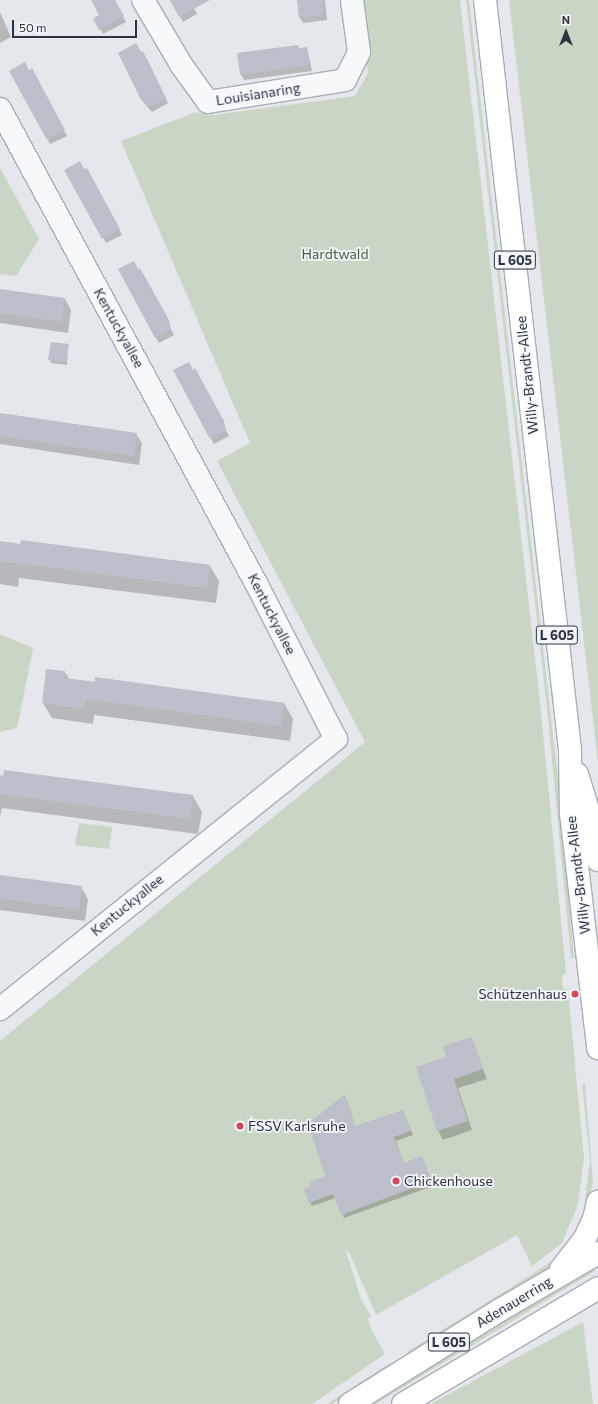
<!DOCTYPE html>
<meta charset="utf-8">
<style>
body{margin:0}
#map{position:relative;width:598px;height:1404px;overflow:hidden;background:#e4e7ec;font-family:Commissioner,sans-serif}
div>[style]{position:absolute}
.green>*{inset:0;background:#c9d6c5}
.shadow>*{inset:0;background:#0003}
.building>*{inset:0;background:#bbc0ca}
.roads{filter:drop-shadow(1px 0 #a9aeb7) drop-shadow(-1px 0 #a9aeb7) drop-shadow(0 1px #a9aeb7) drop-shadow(0 -1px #a9aeb7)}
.minor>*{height:22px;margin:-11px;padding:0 11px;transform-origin:11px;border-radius:11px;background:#f7f8fa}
.major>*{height:22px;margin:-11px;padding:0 11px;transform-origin:11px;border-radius:11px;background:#fff}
.dots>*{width:11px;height:11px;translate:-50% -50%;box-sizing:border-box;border:2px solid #f4f6f9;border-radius:50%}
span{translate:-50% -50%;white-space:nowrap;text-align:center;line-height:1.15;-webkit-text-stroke:3.5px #f4f6f9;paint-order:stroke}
.shield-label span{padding:1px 3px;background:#f4f6f9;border:1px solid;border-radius:3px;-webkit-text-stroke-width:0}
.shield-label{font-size:13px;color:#2b3445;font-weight:700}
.street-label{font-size:14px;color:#2b3445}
.park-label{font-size:14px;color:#3f6138}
.poi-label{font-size:14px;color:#2b3445}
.right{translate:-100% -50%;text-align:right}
.left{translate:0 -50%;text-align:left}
.north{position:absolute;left:546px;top:12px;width:40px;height:40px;-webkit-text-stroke:3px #f4f6f9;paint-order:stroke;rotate:0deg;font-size:11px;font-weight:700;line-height:16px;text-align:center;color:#2b3445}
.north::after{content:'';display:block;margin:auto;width:14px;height:18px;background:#2b3445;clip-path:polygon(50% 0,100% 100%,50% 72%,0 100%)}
.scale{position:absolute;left:12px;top:20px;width:125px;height:18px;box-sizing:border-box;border:2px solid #2b3445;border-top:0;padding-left:5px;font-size:12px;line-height:14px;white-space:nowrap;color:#2b3445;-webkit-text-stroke:3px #f4f6f9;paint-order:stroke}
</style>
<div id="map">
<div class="green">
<div style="clip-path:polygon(359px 0,460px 0,541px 711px,566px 973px,562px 976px,563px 988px,568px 991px,584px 1157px,578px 1204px,562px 1243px,532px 1266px,517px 1235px,376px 1315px,349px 1252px,346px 1251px,361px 1299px,371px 1316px,368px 1318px,371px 1329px,385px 1354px,312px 1404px,0 1404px,0 1041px,365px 742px,217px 461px,250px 443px,121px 141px,196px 112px,213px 115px,355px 96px,368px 73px)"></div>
<div style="clip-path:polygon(466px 0,469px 0,560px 796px,574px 958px,571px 958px,547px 708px)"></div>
<div style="clip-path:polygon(509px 0,598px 0,598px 762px)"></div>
<div style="clip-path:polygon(0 168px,39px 239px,16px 276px,0 274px)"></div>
<div style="clip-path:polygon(0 634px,33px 648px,17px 728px,0 732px)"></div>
<div style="clip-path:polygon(79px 823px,112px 827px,109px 849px,75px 845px)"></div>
<div style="clip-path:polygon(585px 1084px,593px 1183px,583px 1217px,590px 1161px,582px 1085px)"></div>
<div style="clip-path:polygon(568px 1246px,555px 1263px,534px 1279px,411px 1353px,407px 1352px,518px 1283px,552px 1261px)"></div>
<div style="clip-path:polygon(595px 1266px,595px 1271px,375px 1404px,366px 1404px)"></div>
<div style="clip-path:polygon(583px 1322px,593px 1404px,431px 1404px,434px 1402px)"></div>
<div style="clip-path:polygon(390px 1363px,385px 1370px,332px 1404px,327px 1404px)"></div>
</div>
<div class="shadow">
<div style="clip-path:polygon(92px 0,114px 0,126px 22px,103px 34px,95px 19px,101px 16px)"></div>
<div style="clip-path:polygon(171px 0,190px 0,197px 14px,183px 22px)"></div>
<div style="clip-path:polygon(299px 0,325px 0,327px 20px,303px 23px,300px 18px)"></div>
<div style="clip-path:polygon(0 12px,11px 37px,0 43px)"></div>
<div style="clip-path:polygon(307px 48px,312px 71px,244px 80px,241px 74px)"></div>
<div style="clip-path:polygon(141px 54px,146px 57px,168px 103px,152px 112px,141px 99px)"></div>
<div style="clip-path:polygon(32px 70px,67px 136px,50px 144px,10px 71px)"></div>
<div style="clip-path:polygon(87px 169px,122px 235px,106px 243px,66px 170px)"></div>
<div style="clip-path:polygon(119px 270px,143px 274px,174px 335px,159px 343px)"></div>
<div style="clip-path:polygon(0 290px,65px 299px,71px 310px,68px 333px,0 323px)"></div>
<div style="clip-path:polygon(68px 345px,67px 365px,51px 363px,50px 360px)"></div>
<div style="clip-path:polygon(174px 370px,193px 371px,198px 375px,229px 436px,214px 444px)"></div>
<div style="clip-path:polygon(0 414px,136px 434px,142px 443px,139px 465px,0 444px)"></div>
<div style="clip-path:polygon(0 542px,210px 566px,219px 581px,216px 603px,19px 578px,18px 587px,0 584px)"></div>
<div style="clip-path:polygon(65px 672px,69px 679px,284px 703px,293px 719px,290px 741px,94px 715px,93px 724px,52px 718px,43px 703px)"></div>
<div style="clip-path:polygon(0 776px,193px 796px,202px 812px,198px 834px,2px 808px,0 817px)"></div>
<div style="clip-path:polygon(0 876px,81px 887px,88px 899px,85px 921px,0 910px)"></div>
<div style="clip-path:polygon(471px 1038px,487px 1079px,458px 1088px,472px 1130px,443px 1140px,438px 1130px,448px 1058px)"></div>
<div style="clip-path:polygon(347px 1100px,355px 1127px,405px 1116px,413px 1135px,396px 1141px,404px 1164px,424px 1162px,433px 1186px,344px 1218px,336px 1198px,312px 1206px,310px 1202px,312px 1187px,326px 1177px)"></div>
</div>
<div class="building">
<div style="clip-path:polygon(91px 0,115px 0,124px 16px,99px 30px,93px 19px,99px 15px)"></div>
<div style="clip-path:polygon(170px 0,210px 0,179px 17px)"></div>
<div style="clip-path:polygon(297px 0,323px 0,324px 15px,299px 18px)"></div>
<div style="clip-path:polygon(136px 43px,141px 52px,143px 51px,166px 98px,148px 108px,143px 98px,141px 100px,118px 53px)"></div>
<div style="clip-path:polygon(298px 45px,299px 48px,307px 47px,309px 65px,240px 75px,237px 53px)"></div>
<div style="clip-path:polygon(25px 62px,29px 70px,32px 68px,65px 130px,47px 140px,9px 71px)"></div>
<div style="clip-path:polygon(80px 161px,84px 169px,87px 168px,120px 229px,102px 239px,64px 170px)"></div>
<div style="clip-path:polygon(134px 261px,138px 269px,140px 268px,169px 320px,171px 330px,155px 338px,118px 269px)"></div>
<div style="clip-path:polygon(0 289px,65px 298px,62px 322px,0 313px)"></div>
<div style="clip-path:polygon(51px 342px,69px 344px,66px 362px,48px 360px)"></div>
<div style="clip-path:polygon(189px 362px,193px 370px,195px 368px,224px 421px,226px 430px,210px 439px,173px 370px)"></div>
<div style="clip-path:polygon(0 413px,137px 433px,134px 456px,0 436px)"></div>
<div style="clip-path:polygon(21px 540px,210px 565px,207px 588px,0 561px,0 541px,20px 544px)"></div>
<div style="clip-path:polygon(46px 669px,65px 671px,64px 678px,95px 682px,95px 677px,284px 703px,281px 726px,86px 699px,84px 709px,42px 703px)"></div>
<div style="clip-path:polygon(4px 770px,193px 795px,190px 819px,0 794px,0 775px,3px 776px)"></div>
<div style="clip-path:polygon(0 875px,82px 886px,79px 909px,0 899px)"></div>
<div style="clip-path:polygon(472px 1037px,483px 1069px,454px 1079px,468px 1121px,437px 1131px,416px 1067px,446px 1057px,443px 1046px)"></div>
<div style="clip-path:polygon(345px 1094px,355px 1126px,403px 1110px,411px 1131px,394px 1137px,404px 1163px,422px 1156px,432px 1181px,341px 1215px,333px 1194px,309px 1203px,304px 1189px,311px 1186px,309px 1182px,325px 1176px,308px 1124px)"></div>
</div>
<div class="roads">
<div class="minor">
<div style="left:143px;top:0;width:77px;rotate:59.4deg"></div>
<div style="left:182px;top:66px;width:44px;rotate:54.2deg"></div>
<div style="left:208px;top:102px;width:139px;rotate:-9.1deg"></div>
<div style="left:345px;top:80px;width:31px;rotate:-63deg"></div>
<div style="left:359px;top:52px;width:52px;rotate:-97.7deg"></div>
<div style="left:0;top:109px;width:539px;rotate:61.63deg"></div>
<div style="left:256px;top:583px;width:175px;rotate:62.9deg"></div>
<div style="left:336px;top:739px;width:431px;rotate:141.2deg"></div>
</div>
<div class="major">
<div style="left:485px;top:0;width:755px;rotate:83.53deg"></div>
<div style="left:570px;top:750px;width:63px;rotate:89.1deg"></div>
<div style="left:571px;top:813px;width:237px;rotate:83.4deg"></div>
<div style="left:577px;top:774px;width:44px;rotate:72.8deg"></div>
<div style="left:590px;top:816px;width:45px;rotate:79.7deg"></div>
<div style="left:561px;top:1269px;width:39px;rotate:-52deg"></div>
<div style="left:585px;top:1238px;width:21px;rotate:-65deg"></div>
<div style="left:594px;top:1219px;width:18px;rotate:-77deg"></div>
<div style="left:350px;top:1404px;width:177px;rotate:-32.1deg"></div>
<div style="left:500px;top:1310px;width:113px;rotate:-30.2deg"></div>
<div style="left:403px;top:1404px;width:227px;rotate:-30.7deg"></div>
</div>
</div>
<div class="dots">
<div style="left:575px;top:994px;background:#d1495b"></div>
<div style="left:240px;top:1126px;background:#d1495b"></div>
<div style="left:396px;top:1181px;background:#d1495b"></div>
</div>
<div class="shield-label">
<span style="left:515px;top:260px">L 605</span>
<span style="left:557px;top:635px">L 605</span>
<span style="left:449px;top:1342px">L 605</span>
</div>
<div class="street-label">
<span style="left:258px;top:94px;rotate:-9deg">Louisianaring</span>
<span style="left:119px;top:328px;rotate:61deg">Kentuckyallee</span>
<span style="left:527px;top:375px;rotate:-96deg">Willy-Brandt-Allee</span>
<span style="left:272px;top:614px;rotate:63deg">Kentuckyallee</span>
<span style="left:578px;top:875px;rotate:-97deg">Willy-Brandt-Allee</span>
<span style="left:127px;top:905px;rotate:-39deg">Kentuckyallee</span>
<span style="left:514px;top:1302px;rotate:-31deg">Adenauerring</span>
</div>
<div class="park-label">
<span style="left:335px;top:254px">Hardtwald</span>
</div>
<div class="poi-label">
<span class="right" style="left:567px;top:994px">Schützenhaus</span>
<span class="left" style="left:248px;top:1126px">FSSV Karlsruhe</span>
<span class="left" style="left:404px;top:1181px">Chickenhouse</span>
</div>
<div class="north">N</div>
<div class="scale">50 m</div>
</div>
